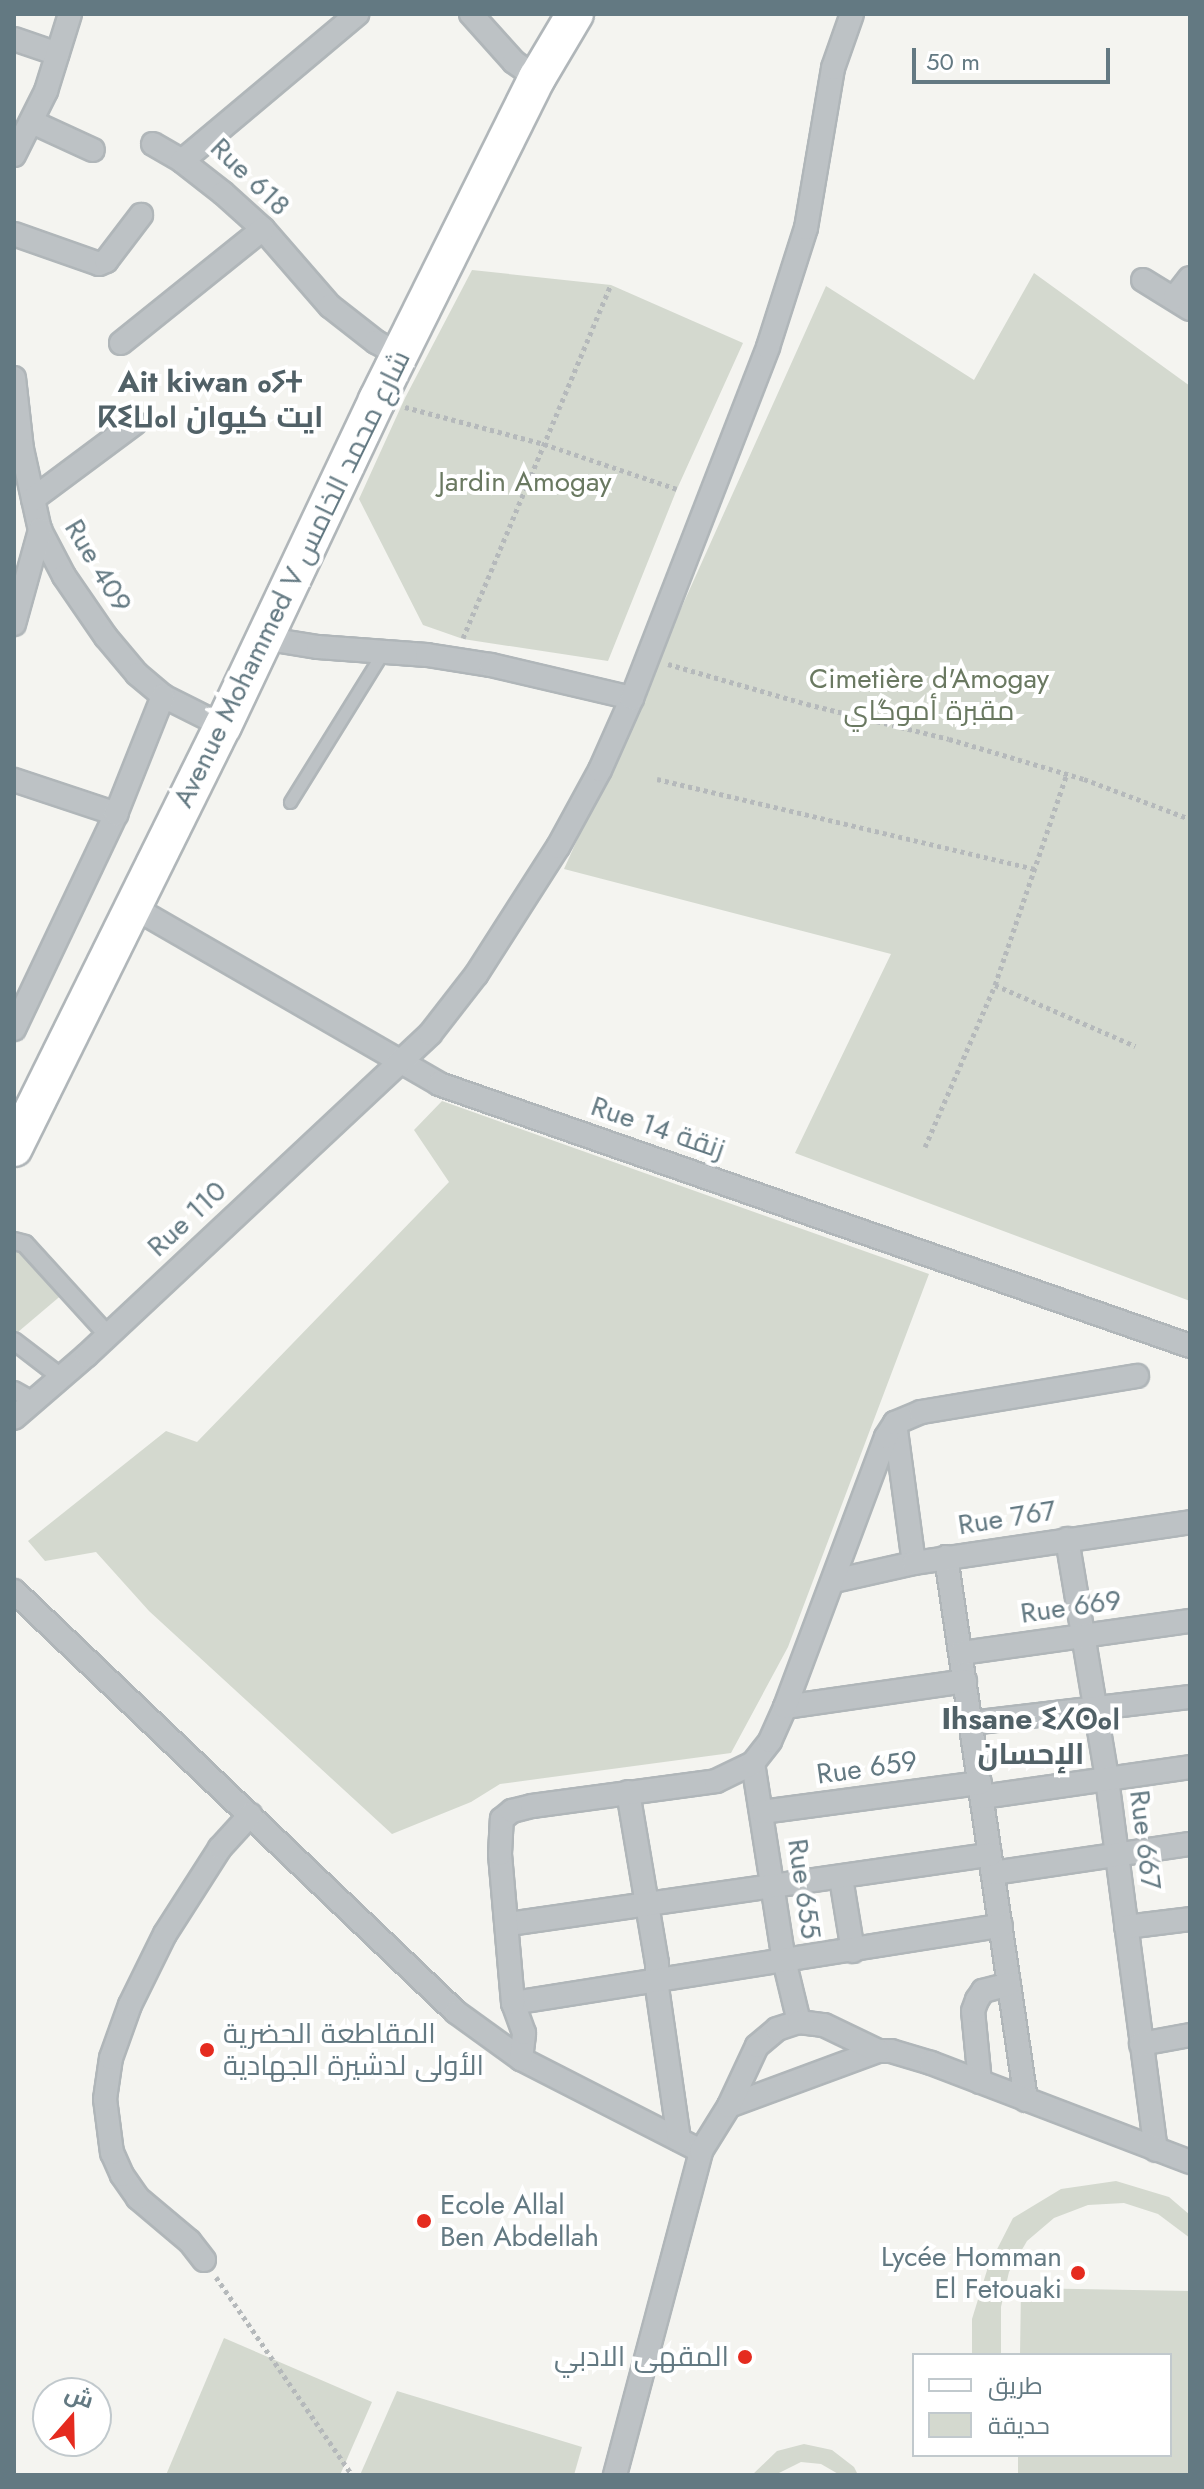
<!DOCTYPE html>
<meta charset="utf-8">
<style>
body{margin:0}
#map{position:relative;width:1204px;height:2489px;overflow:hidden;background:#f4f4f0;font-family:Jost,Cairo,"Noto Sans Tifinagh",sans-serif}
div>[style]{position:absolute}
.green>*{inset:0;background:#d4d9cf}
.path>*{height:5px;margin-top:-2.5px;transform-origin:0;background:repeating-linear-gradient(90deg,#b5b9bb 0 4px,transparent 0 8px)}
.roads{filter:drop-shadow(2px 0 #b0b6b9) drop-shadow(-2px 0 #b0b6b9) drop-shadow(0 2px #b0b6b9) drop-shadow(0 -2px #b0b6b9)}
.service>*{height:11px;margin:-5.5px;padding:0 5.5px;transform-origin:5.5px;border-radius:5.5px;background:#bdc2c5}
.pedestrian>*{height:16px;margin:-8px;padding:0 8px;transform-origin:8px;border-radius:8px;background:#bdc2c5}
.minor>*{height:22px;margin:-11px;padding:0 11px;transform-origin:11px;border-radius:11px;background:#bdc2c5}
.primary>*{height:36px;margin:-18px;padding:0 18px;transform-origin:18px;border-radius:18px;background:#fff}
.dots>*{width:22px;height:22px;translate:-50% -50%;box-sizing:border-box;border:4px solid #fff;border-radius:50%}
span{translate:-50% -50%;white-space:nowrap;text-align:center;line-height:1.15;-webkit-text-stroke:8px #fff;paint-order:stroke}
.street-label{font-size:28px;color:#637982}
.park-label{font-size:28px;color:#6a7961}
.poi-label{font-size:28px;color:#637982}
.left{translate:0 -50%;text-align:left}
.right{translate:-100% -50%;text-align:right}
.neighbourhood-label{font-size:30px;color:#516167;font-weight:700}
.frame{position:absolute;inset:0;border:16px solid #637982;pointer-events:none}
.legend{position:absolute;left:912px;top:2353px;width:260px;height:104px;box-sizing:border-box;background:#fff;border:2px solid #c1c9cd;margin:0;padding:10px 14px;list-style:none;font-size:24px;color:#637982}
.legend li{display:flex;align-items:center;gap:16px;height:40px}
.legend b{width:40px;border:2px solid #c1c9cd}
.north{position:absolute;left:32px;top:2377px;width:80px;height:80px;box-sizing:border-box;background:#fff;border:2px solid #c1c9cd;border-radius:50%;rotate:20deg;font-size:22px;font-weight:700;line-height:32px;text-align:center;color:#637982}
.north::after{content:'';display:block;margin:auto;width:28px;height:36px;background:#e52b1f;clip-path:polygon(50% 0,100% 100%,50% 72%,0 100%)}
.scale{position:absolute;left:912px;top:48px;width:198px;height:36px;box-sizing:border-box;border:4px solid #637982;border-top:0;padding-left:10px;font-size:24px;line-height:28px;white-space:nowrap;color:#637982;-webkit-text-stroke:6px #fff;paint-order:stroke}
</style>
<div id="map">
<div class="green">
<div style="clip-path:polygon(472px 270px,611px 285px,743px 343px,677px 489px,608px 661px,463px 639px,423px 625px,359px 499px,405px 398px)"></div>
<div style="clip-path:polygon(1034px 273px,1190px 386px,1190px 1301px,795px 1153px,891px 954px,564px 869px,826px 286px,974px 380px)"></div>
<div style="clip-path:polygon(442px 1101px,929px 1274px,788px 1647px,731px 1753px,500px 1784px,471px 1802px,392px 1834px,149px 1611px,96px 1552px,45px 1561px,28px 1541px,166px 1431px,197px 1442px,449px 1182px,414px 1130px)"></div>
<div style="clip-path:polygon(15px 1248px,64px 1293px,18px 1332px,14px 1330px)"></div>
<div style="clip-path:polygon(1116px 2181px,1169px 2197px,1190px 2215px,1190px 2238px,1158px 2214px,1124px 2203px,1088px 2205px,1054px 2218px,1027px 2241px,1009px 2272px,1001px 2307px,1001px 2355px,972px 2355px,972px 2319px,988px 2267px,1013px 2218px,1061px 2189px)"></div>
<div style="clip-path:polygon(1021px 2288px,1190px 2291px,1190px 2475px,1018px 2475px,1018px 2455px,1170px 2455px,1170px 2355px,1020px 2355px)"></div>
<div style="clip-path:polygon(224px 2338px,372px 2402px,340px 2475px,166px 2475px)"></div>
<div style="clip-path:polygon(397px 2391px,582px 2447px,574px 2475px,360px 2475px)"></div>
<div style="clip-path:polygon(804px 2444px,832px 2450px,854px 2467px,858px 2475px,840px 2475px,821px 2464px,801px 2462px,775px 2475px,752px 2475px,777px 2451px)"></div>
</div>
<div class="path">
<div style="left:405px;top:407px;width:144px;rotate:14.9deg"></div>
<div style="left:544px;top:444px;width:140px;rotate:18.7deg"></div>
<div style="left:463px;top:638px;width:383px;rotate:-67.3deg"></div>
<div style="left:668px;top:664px;width:145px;rotate:16.1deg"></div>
<div style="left:807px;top:704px;width:146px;rotate:13.8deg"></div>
<div style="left:949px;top:739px;width:141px;rotate:16.5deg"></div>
<div style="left:1084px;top:779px;width:113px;rotate:20.7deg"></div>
<div style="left:657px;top:779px;width:388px;rotate:13.4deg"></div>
<div style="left:995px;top:985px;width:153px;rotate:23.5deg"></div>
<div style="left:925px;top:1147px;width:176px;rotate:-66.6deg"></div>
<div style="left:995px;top:985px;width:223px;rotate:-71.2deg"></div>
<div style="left:216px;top:2277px;width:240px;rotate:55.5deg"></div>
</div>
<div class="roads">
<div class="service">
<div style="left:290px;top:802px;width:176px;rotate:-58.2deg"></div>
</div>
<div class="pedestrian">
<div style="left:14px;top:1241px;width:11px;rotate:15deg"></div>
<div style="left:25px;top:1244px;width:120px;rotate:47.7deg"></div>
<div style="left:14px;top:1341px;width:59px;rotate:37.5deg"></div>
<div style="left:14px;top:1390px;width:23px;rotate:29deg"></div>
</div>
<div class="minor">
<div style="left:471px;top:14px;width:64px;rotate:48.1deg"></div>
<div style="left:514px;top:62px;width:28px;rotate:35deg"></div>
<div style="left:14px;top:39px;width:46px;rotate:18.8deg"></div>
<div style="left:32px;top:122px;width:67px;rotate:24.7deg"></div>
<div style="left:153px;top:144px;width:34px;rotate:30deg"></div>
<div style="left:182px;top:161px;width:52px;rotate:38deg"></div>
<div style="left:223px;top:193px;width:54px;rotate:42deg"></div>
<div style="left:263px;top:229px;width:102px;rotate:49deg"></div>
<div style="left:330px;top:306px;width:58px;rotate:38deg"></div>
<div style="left:376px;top:342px;width:27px;rotate:28deg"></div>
<div style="left:14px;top:155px;width:72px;rotate:-63.4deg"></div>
<div style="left:46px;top:91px;width:81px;rotate:-72.7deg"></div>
<div style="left:182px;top:161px;width:229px;rotate:-40deg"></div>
<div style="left:14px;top:234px;width:90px;rotate:19.4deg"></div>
<div style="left:99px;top:264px;width:8px;rotate:-23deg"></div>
<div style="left:106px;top:261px;width:58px;rotate:-52.7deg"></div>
<div style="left:1143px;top:280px;width:55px;rotate:31.7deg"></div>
<div style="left:1175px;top:297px;width:24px;rotate:-52deg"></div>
<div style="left:121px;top:343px;width:182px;rotate:-38.8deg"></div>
<div style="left:14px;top:378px;width:71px;rotate:83.6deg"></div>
<div style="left:22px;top:449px;width:83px;rotate:77.5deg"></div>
<div style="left:40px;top:530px;width:52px;rotate:62.4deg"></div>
<div style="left:64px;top:576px;width:74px;rotate:55.5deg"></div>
<div style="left:106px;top:637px;width:48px;rotate:50deg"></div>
<div style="left:137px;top:674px;width:34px;rotate:40deg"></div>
<div style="left:163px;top:696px;width:67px;rotate:26.6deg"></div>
<div style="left:33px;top:499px;width:127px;rotate:-36.7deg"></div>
<div style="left:14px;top:624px;width:98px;rotate:-74.5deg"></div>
<div style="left:262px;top:638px;width:57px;rotate:9.1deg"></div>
<div style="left:318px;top:647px;width:109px;rotate:4.2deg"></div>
<div style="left:427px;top:655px;width:65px;rotate:8.9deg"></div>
<div style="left:491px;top:665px;width:145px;rotate:13.2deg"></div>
<div style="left:14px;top:780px;width:108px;rotate:18.4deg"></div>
<div style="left:133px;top:907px;width:354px;rotate:30deg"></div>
<div style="left:439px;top:1084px;width:795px;rotate:19.23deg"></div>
<div style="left:14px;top:1029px;width:238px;rotate:-64.6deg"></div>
<div style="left:116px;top:814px;width:127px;rotate:-68.3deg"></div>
<div style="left:14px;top:1418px;width:96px;rotate:-40.8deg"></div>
<div style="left:87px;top:1355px;width:470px;rotate:-43.1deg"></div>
<div style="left:430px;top:1034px;width:75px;rotate:-52.1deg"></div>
<div style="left:476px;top:975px;width:152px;rotate:-57.4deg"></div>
<div style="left:558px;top:847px;width:88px;rotate:-61.4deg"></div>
<div style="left:600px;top:770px;width:79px;rotate:-66deg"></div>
<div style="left:632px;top:698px;width:376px;rotate:-68.8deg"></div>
<div style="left:768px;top:347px;width:125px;rotate:-72.3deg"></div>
<div style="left:806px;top:228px;width:162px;rotate:-80.4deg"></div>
<div style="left:833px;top:68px;width:57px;rotate:-70.6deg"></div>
<div style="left:895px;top:1423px;width:141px;rotate:82.3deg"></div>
<div style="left:1067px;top:1539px;width:243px;rotate:80.5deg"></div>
<div style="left:1107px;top:1779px;width:374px;rotate:82.5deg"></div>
<div style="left:946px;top:1557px;width:549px;rotate:81.62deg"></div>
<div style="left:834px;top:1581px;width:82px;rotate:-12.7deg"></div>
<div style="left:914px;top:1563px;width:279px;rotate:-8.4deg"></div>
<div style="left:14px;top:1591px;width:610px;rotate:43.61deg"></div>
<div style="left:456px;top:2012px;width:80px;rotate:35.9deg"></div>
<div style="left:521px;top:2059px;width:202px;rotate:27.1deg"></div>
<div style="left:961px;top:1653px;width:231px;rotate:-8deg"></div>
<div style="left:785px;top:1707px;width:182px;rotate:-8.2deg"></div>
<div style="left:971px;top:1723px;width:221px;rotate:-6.8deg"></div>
<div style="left:753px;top:1763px;width:199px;rotate:81.1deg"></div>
<div style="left:784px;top:1960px;width:64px;rotate:76.4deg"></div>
<div style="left:628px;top:1792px;width:173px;rotate:80.4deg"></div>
<div style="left:657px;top:1963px;width:24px;rotate:90deg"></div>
<div style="left:657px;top:1987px;width:154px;rotate:81.8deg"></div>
<div style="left:982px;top:1797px;width:210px;rotate:-8.2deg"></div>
<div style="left:762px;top:1812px;width:220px;rotate:-7.6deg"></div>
<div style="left:993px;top:1873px;width:199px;rotate:-8.4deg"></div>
<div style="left:841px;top:1878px;width:74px;rotate:80.7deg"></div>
<div style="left:509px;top:1924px;width:486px;rotate:-8.2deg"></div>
<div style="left:1126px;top:1927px;width:64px;rotate:-7.1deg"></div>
<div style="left:513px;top:2003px;width:494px;rotate:-9deg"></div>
<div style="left:1141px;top:2044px;width:50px;rotate:-10.4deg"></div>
<div style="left:521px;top:2059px;width:26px;rotate:-83deg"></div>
<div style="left:524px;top:2033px;width:32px;rotate:-110deg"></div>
<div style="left:513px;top:2003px;width:150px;rotate:-95deg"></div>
<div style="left:500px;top:1854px;width:35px;rotate:-87deg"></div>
<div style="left:502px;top:1819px;width:13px;rotate:-39deg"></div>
<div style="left:512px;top:1811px;width:21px;rotate:-14deg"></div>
<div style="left:532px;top:1806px;width:186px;rotate:-7.7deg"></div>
<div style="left:716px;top:1781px;width:41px;rotate:-25.9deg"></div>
<div style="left:753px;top:1763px;width:28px;rotate:-52deg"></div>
<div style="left:770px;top:1741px;width:37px;rotate:-66deg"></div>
<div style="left:785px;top:1707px;width:288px;rotate:-69.5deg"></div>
<div style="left:886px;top:1437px;width:17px;rotate:-57deg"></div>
<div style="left:895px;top:1423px;width:28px;rotate:-23deg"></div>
<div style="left:921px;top:1412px;width:219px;rotate:-9.5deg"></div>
<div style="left:980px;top:2082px;width:71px;rotate:-95.6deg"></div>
<div style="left:973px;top:2011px;width:12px;rotate:-70deg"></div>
<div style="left:977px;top:2000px;width:11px;rotate:-56deg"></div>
<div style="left:983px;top:1991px;width:27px;rotate:-15deg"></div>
<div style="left:729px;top:2106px;width:159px;rotate:-20.3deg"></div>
<div style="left:878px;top:2051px;width:13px"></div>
<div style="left:891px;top:2051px;width:42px;rotate:16.7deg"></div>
<div style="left:931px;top:2063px;width:277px;rotate:20.9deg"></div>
<div style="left:204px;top:2260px;width:24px;rotate:-128deg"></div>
<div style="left:189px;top:2241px;width:67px;rotate:-139.9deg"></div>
<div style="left:138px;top:2198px;width:28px;rotate:-125deg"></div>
<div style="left:122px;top:2175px;width:24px;rotate:-114deg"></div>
<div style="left:112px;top:2153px;width:54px;rotate:-97.4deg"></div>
<div style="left:105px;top:2099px;width:41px;rotate:-81.7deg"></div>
<div style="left:111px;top:2058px;width:56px;rotate:-70.3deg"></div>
<div style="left:130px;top:2005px;width:79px;rotate:-63.8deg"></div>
<div style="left:165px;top:1934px;width:102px;rotate:-57.4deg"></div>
<div style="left:220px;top:1848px;width:45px;rotate:-47.7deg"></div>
<div style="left:615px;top:2475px;width:335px;rotate:-75.1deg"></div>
<div style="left:701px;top:2151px;width:53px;rotate:-58.1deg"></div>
<div style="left:729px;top:2106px;width:66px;rotate:-65deg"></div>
<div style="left:757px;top:2046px;width:26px;rotate:-40deg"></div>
<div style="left:777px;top:2029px;width:23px;rotate:-18deg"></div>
<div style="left:799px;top:2022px;width:25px;rotate:7deg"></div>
<div style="left:824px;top:2025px;width:60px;rotate:25.7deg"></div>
</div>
<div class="primary">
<div style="left:14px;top:1148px;width:471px;rotate:-63.7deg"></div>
<div style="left:223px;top:726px;width:361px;rotate:-64.7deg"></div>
<div style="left:377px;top:400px;width:360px;rotate:-63.6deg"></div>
<div style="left:537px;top:78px;width:74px;rotate:-59.3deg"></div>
</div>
</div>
<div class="dots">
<div style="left:207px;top:2050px;background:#e52b1f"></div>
<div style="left:424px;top:2221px;background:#e52b1f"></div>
<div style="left:1078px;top:2273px;background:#e52b1f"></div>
<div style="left:745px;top:2357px;background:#e52b1f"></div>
</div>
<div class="street-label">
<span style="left:250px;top:177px;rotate:44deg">Rue 618</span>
<span style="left:98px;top:566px;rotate:59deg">Rue 409</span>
<span style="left:292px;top:579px;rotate:-64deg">Avenue Mohammed V شارع محمد الخامس</span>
<span style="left:658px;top:1128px;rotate:19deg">Rue 14 زنقة</span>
<span style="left:187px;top:1219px;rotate:-43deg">Rue 110</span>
<span style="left:1007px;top:1518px;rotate:-9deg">Rue 767</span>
<span style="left:1071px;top:1607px;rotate:-8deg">Rue 669</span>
<span style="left:867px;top:1768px;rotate:-8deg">Rue 659</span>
<span style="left:1145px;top:1840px;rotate:83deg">Rue 667</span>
<span style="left:804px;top:1889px;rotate:82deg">Rue 655</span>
</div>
<div class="park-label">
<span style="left:525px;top:482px">Jardin Amogay</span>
<span style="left:929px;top:695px">Cimetière d'Amogay<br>مقبرة أموگاي</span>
</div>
<div class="poi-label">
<span class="left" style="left:223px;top:2050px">المقاطعة الحضرية<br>الأولى لدشيرة الجهادية</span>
<span class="left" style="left:440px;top:2221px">Ecole Allal<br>Ben Abdellah</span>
<span class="right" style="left:1062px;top:2273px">Lycée Homman<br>El Fetouaki</span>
<span class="right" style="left:729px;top:2357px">المقهى الادبي</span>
</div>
<div class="neighbourhood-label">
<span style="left:210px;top:399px">Ait kiwan ⴰⵢⵜ<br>ⴽⵉⵡⴰⵏ ايت كيوان</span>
<span style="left:1031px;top:1736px">Ihsane ⵉⵃⵙⴰⵏ<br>الإحسان</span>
</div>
<div class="frame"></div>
<ul class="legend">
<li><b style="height:10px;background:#fff"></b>طريق</li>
<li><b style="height:22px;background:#d4d9cf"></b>حديقة</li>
</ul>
<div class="north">ش</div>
<div class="scale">50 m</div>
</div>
